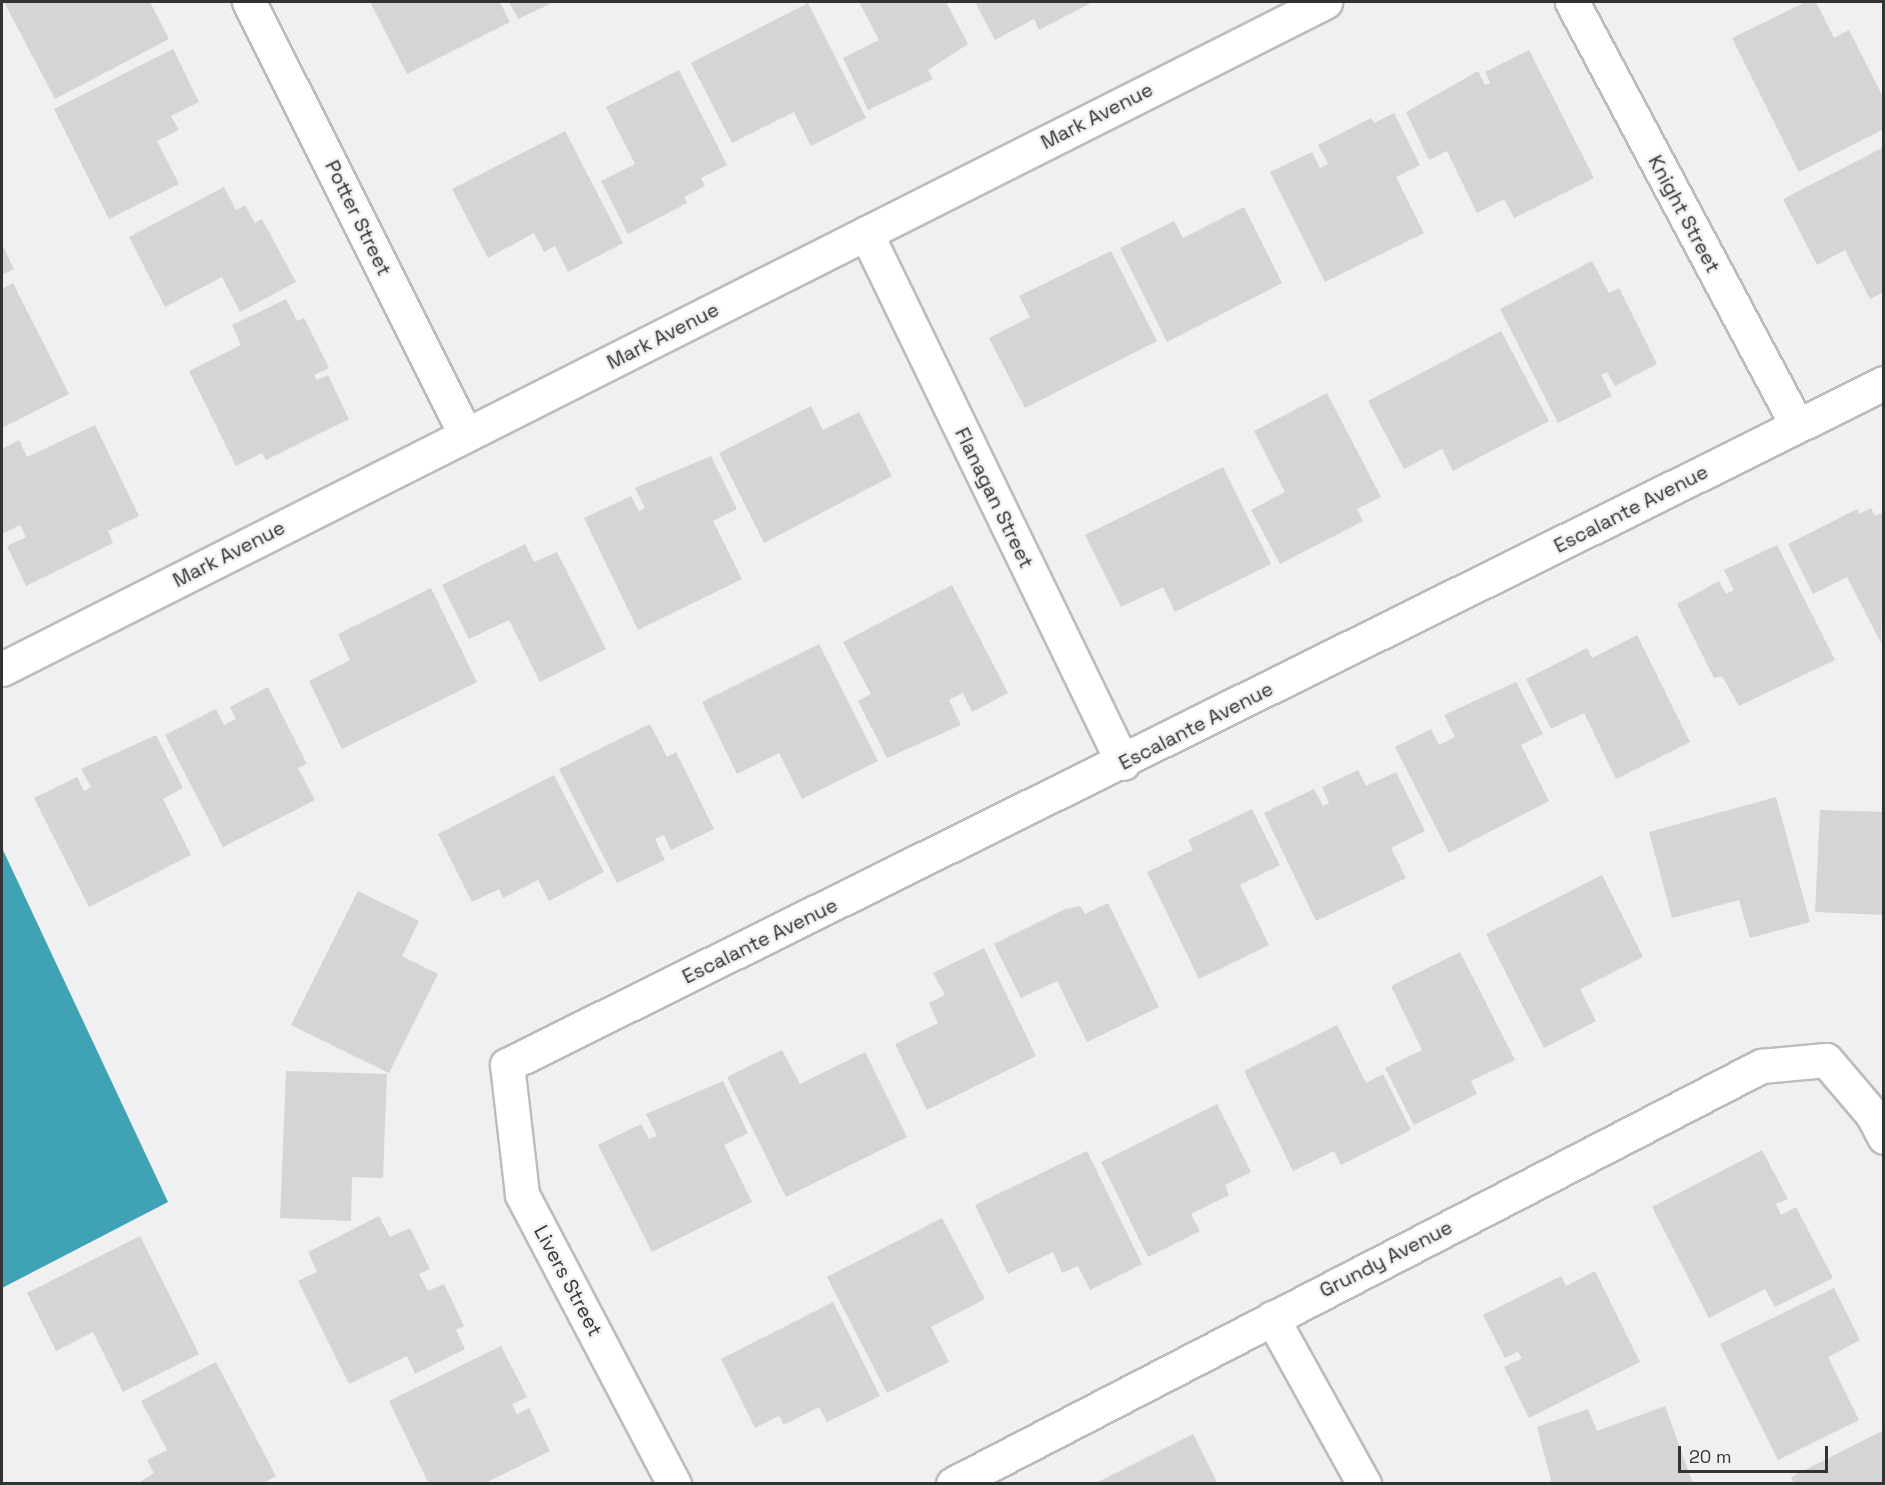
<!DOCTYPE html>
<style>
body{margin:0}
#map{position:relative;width:1885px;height:1485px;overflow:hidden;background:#f0f0f2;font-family:"Space Grotesk",sans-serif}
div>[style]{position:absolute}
.water>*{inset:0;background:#40a2b5}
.building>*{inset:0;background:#d5d4d6}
.roads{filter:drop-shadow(2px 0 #bcbcbe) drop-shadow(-2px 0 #bcbcbe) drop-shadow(0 2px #bcbcbe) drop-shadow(0 -2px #bcbcbe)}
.street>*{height:33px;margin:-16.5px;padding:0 16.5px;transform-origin:16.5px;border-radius:16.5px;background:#fff}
span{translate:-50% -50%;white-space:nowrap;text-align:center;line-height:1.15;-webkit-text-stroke:4.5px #f0f0f2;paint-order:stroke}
.street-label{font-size:20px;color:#333334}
.frame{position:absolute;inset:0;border:3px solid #333334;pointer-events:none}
.scale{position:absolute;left:1678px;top:1446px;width:150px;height:27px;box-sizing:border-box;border:3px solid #333334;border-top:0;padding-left:8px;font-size:18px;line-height:21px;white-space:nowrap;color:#333334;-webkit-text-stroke:4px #f0f0f2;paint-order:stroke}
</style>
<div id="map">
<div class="water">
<div style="clip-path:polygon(2px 848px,168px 1202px,2px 1288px)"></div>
</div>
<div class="building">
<div style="clip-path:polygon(4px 2px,150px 2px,169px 39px,55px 99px)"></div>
<div style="clip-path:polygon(370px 2px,500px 2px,510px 22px,407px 74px)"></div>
<div style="clip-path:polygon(509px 2px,554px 2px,518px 19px)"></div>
<div style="clip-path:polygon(859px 2px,946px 2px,968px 44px,928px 70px,933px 79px,868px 110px,843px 58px,879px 40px)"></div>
<div style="clip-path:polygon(975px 2px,1093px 2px,1039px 30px,1034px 19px,995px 40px)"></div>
<div style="clip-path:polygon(1806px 2px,1816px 2px,1834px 38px,1849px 30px,1884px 99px,1884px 129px,1799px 172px,1732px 38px)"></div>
<div style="clip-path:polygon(808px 3px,866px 118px,811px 146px,794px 112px,732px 143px,691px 63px)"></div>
<div style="clip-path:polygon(173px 49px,199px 102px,171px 116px,179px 130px,157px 141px,179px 184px,109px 219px,54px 109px)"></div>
<div style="clip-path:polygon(1529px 50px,1594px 178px,1514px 218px,1504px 199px,1477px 213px,1447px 151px,1429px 160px,1406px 112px,1478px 71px,1485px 85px,1490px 83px,1485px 72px)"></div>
<div style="clip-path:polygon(679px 70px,727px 165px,701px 178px,705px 186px,684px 197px,687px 203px,628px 234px,601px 181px,635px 164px,606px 107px)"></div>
<div style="clip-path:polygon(1394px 113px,1420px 165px,1396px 177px,1424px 233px,1325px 282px,1270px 172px,1312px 152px,1320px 168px,1328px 164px,1318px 145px,1371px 118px,1374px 123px)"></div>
<div style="clip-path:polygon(565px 131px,623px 243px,568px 272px,555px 246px,544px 252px,534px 233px,488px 258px,452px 189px)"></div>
<div style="clip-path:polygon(1884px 147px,1884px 292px,1870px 299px,1845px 250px,1817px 265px,1783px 199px)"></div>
<div style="clip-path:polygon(224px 187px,236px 210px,245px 205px,255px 223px,262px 219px,296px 282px,240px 312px,222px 277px,165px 307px,129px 237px)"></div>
<div style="clip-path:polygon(1244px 207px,1282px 283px,1167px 342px,1120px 248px,1174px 221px,1183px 238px)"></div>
<div style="clip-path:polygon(2px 244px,14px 269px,2px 275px)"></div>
<div style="clip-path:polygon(1111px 251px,1157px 341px,1025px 408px,989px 338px,1030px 317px,1019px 296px)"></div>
<div style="clip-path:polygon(1592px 261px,1609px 293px,1619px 288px,1657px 364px,1615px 386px,1607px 372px,1601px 375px,1612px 396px,1558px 423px,1500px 309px)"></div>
<div style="clip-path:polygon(13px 283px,69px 394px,2px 428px,2px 289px)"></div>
<div style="clip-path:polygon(286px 299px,297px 321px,304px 318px,329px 368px,314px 375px,317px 380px,328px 375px,349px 419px,266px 460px,262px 453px,236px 466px,189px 371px,241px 345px,232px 325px)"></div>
<div style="clip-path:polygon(1501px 331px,1549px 421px,1453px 471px,1442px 449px,1404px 469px,1368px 401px)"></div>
<div style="clip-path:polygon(1327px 393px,1381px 497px,1357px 509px,1363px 521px,1280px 564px,1251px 510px,1285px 492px,1254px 431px)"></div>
<div style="clip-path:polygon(811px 406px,823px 430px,859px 412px,892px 476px,764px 543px,719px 453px)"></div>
<div style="clip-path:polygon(95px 425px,139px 516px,108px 531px,113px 543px,26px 586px,7px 546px,26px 537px,20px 525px,2px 534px,2px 449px,19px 440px,27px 457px)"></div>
<div style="clip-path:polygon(711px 456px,737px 509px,713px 521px,742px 579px,638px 630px,584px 518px,631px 496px,639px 511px,645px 508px,635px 488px)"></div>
<div style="clip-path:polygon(1223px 467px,1271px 564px,1175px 612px,1163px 587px,1121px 607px,1085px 535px)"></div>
<div style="clip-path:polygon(1871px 508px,1875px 516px,1884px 512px,1881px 643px,1847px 577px,1813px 594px,1788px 544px,1857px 509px,1859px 514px)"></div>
<div style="clip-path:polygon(525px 544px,534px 562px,557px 552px,606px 649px,540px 682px,509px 620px,469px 639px,442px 585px)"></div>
<div style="clip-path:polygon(1777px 545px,1835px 660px,1739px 706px,1722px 676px,1714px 678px,1677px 604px,1719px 581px,1726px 594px,1734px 590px,1724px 570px)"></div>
<div style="clip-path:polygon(952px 585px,1008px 693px,972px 712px,963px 693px,949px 700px,961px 725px,887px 758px,858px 701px,871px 694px,843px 642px)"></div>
<div style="clip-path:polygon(431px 588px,477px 682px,342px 749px,309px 681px,350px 660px,338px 634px)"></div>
<div style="clip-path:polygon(1637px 635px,1690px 742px,1616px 779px,1584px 713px,1551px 729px,1526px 679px,1587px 648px,1592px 658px)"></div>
<div style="clip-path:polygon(819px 644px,878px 761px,802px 799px,779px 753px,737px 774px,702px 702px)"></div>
<div style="clip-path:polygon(1516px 682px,1543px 734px,1521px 745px,1549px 801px,1449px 853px,1395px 747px,1431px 729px,1439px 745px,1455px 737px,1444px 715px)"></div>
<div style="clip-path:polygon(268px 687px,307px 764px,298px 768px,315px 800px,223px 847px,165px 735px,216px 709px,224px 725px,236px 719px,230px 707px)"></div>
<div style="clip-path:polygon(650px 724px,667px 757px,676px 752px,714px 829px,671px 850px,664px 835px,655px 839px,665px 860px,617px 883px,559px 769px)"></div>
<div style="clip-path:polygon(156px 735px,183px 788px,163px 799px,191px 855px,89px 907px,34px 798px,77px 777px,84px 791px,91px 787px,81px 769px)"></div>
<div style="clip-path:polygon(1358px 770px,1366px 786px,1396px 772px,1425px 831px,1391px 848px,1406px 878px,1316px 921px,1264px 813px,1314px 789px,1323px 806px,1329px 803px,1322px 787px)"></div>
<div style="clip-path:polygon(554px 775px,604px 872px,549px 901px,538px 880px,503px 898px,499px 889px,472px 902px,438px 834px)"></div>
<div style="clip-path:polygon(1776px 797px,1810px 922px,1750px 938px,1739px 900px,1672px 918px,1649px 832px)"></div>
<div style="clip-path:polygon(1252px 809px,1280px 865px,1240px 885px,1269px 945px,1199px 979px,1147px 872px,1193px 850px,1188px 840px)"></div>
<div style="clip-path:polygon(1820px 810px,1884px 812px,1884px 915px,1815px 912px)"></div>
<div style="clip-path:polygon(1602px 875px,1643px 957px,1580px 989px,1596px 1021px,1544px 1048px,1486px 934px)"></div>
<div style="clip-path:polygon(358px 891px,419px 921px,402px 956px,438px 974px,389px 1073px,291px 1025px)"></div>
<div style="clip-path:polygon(1108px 903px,1159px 1007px,1087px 1042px,1057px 981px,1021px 998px,994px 944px,1065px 909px,1080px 906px,1085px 914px)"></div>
<div style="clip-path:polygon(984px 948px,1036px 1056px,927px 1110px,895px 1044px,938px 1023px,929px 1003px,945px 995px,933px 973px)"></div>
<div style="clip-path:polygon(1460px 952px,1515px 1060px,1471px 1081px,1477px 1094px,1414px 1125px,1385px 1068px,1422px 1050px,1391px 986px)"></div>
<div style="clip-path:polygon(1337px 1025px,1366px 1083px,1383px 1074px,1411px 1130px,1341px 1165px,1334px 1151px,1293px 1171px,1244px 1071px)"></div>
<div style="clip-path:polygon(782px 1050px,800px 1084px,865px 1052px,907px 1137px,786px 1197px,727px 1077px)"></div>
<div style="clip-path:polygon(286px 1071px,387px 1074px,383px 1178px,352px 1177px,351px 1221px,280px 1218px)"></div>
<div style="clip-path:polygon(723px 1081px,748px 1133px,724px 1145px,752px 1202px,652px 1252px,598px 1145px,641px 1124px,649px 1139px,657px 1136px,646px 1114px)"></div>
<div style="clip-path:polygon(1217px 1104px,1251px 1172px,1225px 1185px,1229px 1195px,1191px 1214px,1200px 1231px,1148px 1257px,1101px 1162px)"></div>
<div style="clip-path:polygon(1762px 1150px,1788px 1199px,1776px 1204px,1781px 1215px,1796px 1207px,1833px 1278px,1775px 1307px,1765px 1289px,1709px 1318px,1652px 1207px)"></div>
<div style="clip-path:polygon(1087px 1151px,1142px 1264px,1090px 1290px,1078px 1266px,1062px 1273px,1053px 1252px,1008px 1274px,975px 1205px)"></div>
<div style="clip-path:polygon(379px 1216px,390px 1237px,410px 1228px,430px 1269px,419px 1274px,428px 1291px,444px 1284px,464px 1326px,456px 1330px,465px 1349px,415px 1374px,407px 1356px,349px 1384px,298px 1281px,317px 1272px,308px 1252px)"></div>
<div style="clip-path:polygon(942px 1218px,985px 1299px,931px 1327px,949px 1362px,887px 1393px,827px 1277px)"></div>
<div style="clip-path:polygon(140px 1236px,199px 1354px,123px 1392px,93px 1332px,56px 1351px,27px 1293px)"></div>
<div style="clip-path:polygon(1595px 1271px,1640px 1362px,1529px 1418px,1504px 1367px,1522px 1358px,1518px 1352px,1505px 1358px,1483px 1315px,1561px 1276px,1566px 1286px)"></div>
<div style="clip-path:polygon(1834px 1288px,1860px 1340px,1828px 1357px,1859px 1420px,1778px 1460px,1720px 1344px)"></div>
<div style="clip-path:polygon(833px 1302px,880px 1396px,827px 1422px,819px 1407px,784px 1425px,779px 1416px,755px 1428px,721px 1359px)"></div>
<div style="clip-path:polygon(501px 1346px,527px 1397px,512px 1404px,517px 1414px,529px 1408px,550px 1451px,483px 1484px,429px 1484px,389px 1401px)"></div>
<div style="clip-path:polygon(216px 1362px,276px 1476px,262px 1484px,136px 1484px,154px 1473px,147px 1460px,167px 1450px,141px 1401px)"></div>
<div style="clip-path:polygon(1665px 1406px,1693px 1484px,1552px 1484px,1537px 1427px,1588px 1409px,1597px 1431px)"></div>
<div style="clip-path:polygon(1884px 1430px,1884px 1484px,1794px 1484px,1791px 1477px)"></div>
<div style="clip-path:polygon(1193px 1434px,1218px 1484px,1094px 1484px)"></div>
</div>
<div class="roads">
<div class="street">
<div style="left:249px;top:2px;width:484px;rotate:63.4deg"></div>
<div style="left:1572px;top:2px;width:480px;rotate:62deg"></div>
<div style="left:866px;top:233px;width:589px;rotate:64.13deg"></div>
<div style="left:2px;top:669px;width:1482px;rotate:-26.76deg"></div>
<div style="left:1272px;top:1318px;width:190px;rotate:61deg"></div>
<div style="left:674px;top:1484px;width:327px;rotate:-117.7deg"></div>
<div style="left:522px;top:1194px;width:130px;rotate:-96.6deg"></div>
<div style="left:507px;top:1065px;width:1537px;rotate:-26.35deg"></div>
<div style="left:953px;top:1484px;width:910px;rotate:-27.35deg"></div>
<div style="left:1761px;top:1066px;width:65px;rotate:-5.3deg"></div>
<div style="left:1826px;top:1060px;width:71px;rotate:49.6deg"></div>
<div style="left:1872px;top:1114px;width:26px;rotate:62deg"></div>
</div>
</div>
<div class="street-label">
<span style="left:1097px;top:116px;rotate:-27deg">Mark Avenue</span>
<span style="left:1684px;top:214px;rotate:62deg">Knight Street</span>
<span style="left:358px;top:218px;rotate:64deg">Potter Street</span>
<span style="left:663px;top:336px;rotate:-27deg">Mark Avenue</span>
<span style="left:994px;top:498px;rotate:64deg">Flanagan Street</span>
<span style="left:1631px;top:509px;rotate:-27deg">Escalante Avenue</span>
<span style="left:229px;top:554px;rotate:-27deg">Mark Avenue</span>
<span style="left:1196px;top:726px;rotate:-27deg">Escalante Avenue</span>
<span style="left:760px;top:941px;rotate:-26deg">Escalante Avenue</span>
<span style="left:1386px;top:1259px;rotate:-27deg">Grundy Avenue</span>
<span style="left:568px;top:1281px;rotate:62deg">Livers Street</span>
</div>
<div class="frame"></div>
<div class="scale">20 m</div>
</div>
